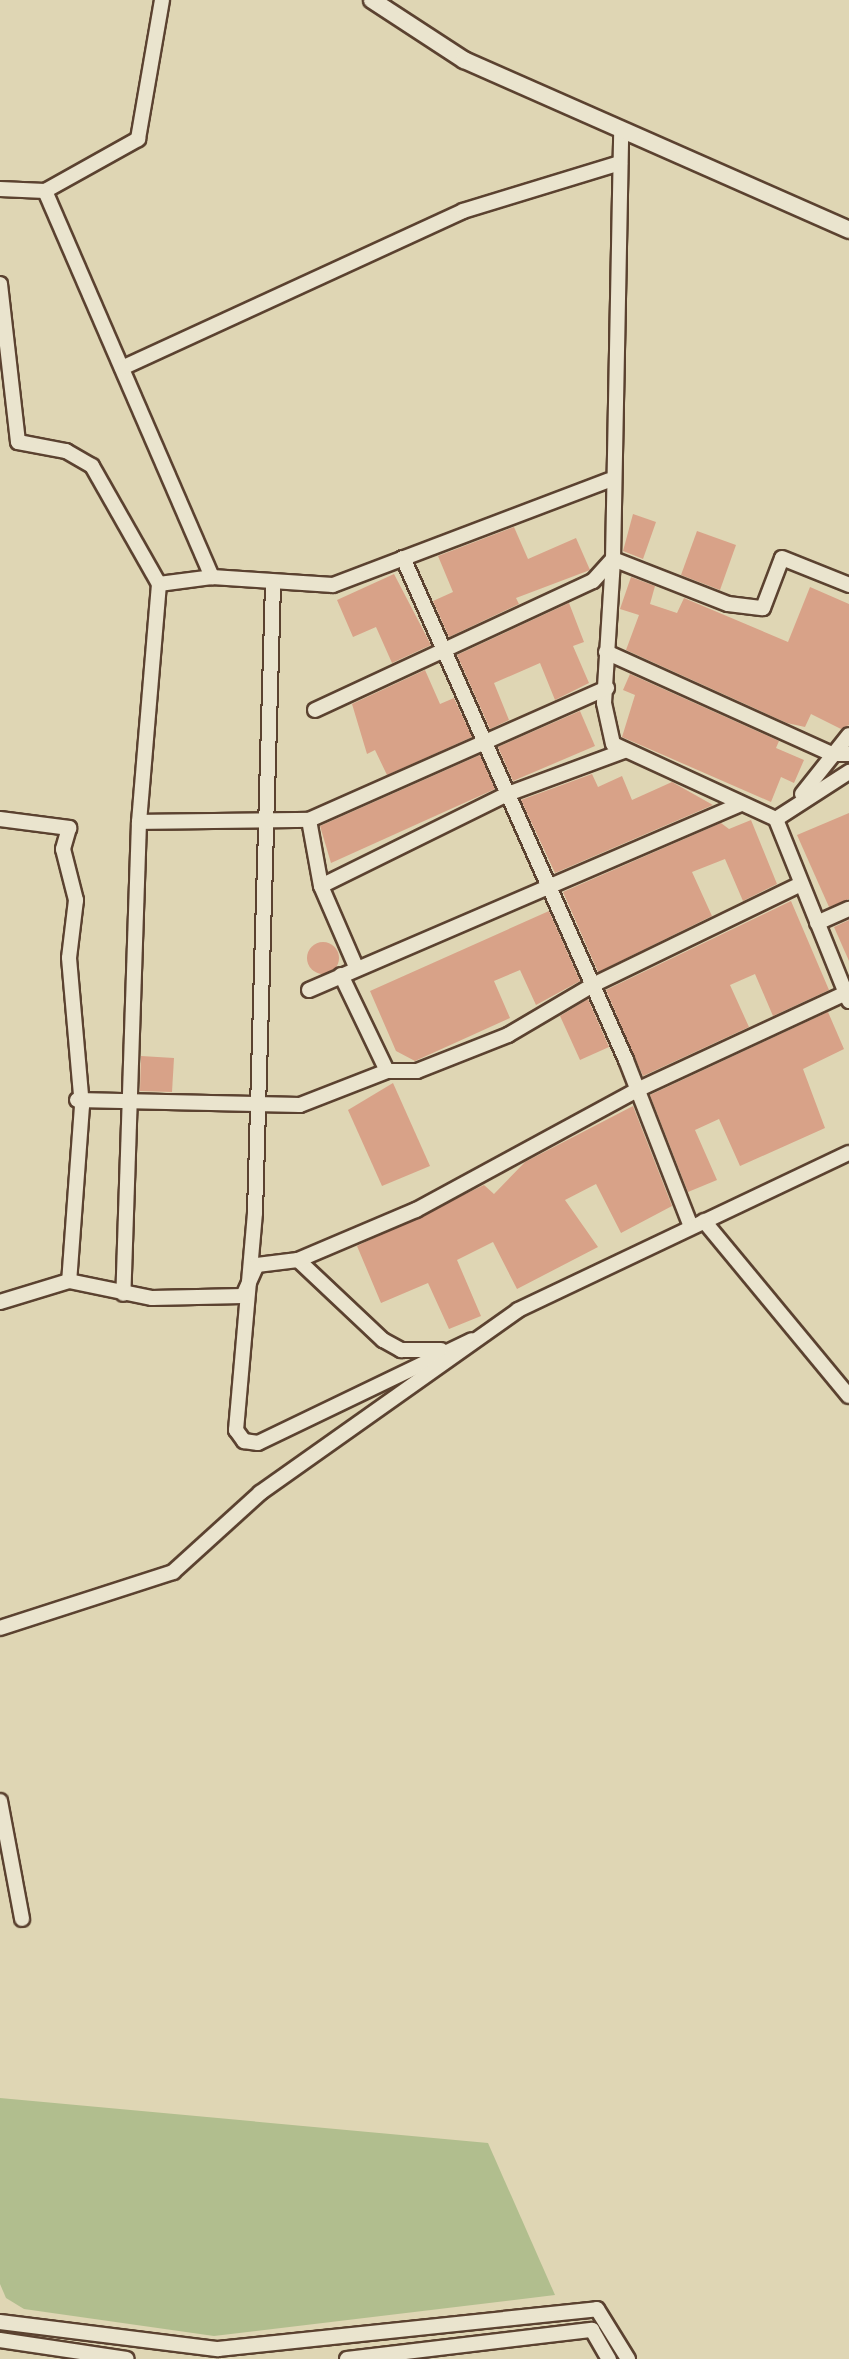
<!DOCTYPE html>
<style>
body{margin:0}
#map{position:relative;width:849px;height:2359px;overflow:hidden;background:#dfd6b4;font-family:"Sorts Mill Goudy",serif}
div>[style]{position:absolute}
.green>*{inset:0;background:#b1be8e}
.building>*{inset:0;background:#d8a288}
.round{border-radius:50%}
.roads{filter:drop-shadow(2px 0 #5b4230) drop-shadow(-2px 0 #5b4230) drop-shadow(0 2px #5b4230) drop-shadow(0 -2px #5b4230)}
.minor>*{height:14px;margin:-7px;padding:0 7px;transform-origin:7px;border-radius:7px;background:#eae4ce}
.tertiary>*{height:16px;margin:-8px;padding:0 8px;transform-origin:8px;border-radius:8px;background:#eae4ce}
span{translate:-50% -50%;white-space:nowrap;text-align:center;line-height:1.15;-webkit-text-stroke:8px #eae4ce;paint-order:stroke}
</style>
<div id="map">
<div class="green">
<div style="clip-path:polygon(0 2098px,488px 2143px,555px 2295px,214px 2336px,24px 2309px,6px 2298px,0 2284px)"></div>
</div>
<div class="building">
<div style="clip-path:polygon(633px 514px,656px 522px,643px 559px,623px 551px)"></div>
<div style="clip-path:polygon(514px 527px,528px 559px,576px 538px,590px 570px,516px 598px,519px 604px,449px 637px,433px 601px,453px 592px,438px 556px)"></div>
<div style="clip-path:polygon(697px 531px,736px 545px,720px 590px,681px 575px)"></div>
<div style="clip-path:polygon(394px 574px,431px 645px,392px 663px,376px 627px,353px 637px,337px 600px)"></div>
<div style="clip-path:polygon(631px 577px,655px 586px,650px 604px,677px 613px,684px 598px,788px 642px,810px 587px,849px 604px,849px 725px,841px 729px,811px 714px,805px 727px,787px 723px,626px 650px,639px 615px,620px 609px)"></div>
<div style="clip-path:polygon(569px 603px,584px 642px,573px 646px,589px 683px,555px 700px,540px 663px,494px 683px,509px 720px,490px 729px,457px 655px)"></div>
<div style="clip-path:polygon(425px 670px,440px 704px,454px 698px,472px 737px,387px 775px,375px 750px,367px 754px,352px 704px)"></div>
<div style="clip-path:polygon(630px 674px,779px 741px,776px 748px,804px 760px,794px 783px,781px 777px,771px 802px,622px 737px,635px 695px,623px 690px)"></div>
<div style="clip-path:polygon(580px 711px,595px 746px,513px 781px,498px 747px)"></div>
<div style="clip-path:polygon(480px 755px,495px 789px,331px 863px,320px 826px)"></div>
<div style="clip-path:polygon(592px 774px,598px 787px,622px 776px,632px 800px,672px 782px,713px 805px,555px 873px,521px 800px)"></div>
<div style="clip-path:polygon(849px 813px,849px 899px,829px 907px,797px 835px)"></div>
<div style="clip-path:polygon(751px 820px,777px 884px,743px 901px,725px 859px,692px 872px,712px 916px,598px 972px,563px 892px,721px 823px,729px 829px)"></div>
<div style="clip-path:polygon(791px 901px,829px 990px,773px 1016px,755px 974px,730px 985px,749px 1027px,643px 1076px,606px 990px)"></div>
<div style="clip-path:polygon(549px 911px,580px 981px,536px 1005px,520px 970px,494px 981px,510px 1018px,415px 1061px,396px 1051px,370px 991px)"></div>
<div style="clip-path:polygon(849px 920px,849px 961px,834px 927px)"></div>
<div class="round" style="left:307px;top:942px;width:32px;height:32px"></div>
<div style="clip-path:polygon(588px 999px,609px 1047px,580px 1060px,560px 1016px)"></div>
<div style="clip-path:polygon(828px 1012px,844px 1049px,803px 1069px,825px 1128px,740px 1166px,719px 1119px,695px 1130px,717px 1180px,688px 1192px,650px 1095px)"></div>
<div style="clip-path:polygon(141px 1056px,174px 1058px,172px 1092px,140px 1091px)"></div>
<div style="clip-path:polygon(393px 1083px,430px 1166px,382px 1186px,348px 1110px)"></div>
<div style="clip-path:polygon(633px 1106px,672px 1206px,621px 1233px,596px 1184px,565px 1200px,598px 1247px,517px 1289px,493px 1242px,457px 1260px,481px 1316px,449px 1329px,428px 1283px,381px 1303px,357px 1246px,484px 1185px,494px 1194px,525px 1162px)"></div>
</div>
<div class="roads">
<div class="minor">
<div style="left:0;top:189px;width:45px;rotate:2.5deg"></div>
<div style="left:45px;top:191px;width:107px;rotate:-29.2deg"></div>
<div style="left:138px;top:139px;width:141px;rotate:-80.2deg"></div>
<div style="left:45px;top:191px;width:421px;rotate:66.6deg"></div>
<div style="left:0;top:284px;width:159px;rotate:83.5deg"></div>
<div style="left:18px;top:442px;width:49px;rotate:10.6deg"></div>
<div style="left:66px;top:451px;width:30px;rotate:30deg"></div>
<div style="left:92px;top:466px;width:136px;rotate:60.4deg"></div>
<div style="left:159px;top:584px;width:239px;rotate:94.8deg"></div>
<div style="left:139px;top:822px;width:472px;rotate:91.9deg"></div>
<div style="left:122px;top:368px;width:375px;rotate:-24.7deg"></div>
<div style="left:463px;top:211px;width:164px;rotate:-17deg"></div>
<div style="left:403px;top:558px;width:549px;rotate:66.05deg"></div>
<div style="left:626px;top:1060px;width:179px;rotate:68.7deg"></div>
<div style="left:159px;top:584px;width:53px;rotate:-7.5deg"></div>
<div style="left:212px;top:577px;width:121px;rotate:3.8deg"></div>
<div style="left:333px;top:585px;width:295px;rotate:-20.8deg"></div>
<div style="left:273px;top:584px;width:629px;rotate:91.64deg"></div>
<div style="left:255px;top:1213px;width:218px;rotate:95deg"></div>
<div style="left:236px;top:1430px;width:14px;rotate:54deg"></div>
<div style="left:244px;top:1441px;width:14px;rotate:8deg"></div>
<div style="left:258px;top:1443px;width:237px;rotate:-25.7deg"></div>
<div style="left:606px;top:652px;width:248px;rotate:24.3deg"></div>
<div style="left:832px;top:754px;width:17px"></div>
<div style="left:315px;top:710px;width:306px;rotate:-24.9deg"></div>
<div style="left:593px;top:581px;width:30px;rotate:-48deg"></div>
<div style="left:613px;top:559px;width:427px;rotate:-88.9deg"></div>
<div style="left:802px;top:794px;width:75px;rotate:-51.5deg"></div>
<div style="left:0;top:819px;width:70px;rotate:7.4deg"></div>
<div style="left:69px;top:828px;width:22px;rotate:106deg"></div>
<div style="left:63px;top:849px;width:53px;rotate:75.7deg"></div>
<div style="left:76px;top:900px;width:58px;rotate:96.9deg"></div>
<div style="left:69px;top:958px;width:149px;rotate:85deg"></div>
<div style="left:82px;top:1106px;width:175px;rotate:94.2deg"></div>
<div style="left:776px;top:819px;width:179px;rotate:-155.3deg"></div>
<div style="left:613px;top:744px;width:42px;rotate:-102.4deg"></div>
<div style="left:604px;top:703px;width:144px;rotate:-86.4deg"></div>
<div style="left:613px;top:559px;width:123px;rotate:21.4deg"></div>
<div style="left:728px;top:604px;width:35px;rotate:7deg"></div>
<div style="left:763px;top:608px;width:53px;rotate:-69.2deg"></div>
<div style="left:782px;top:558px;width:72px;rotate:21.9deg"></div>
<div style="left:309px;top:820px;width:67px;rotate:79.7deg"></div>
<div style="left:321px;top:886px;width:88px;rotate:66.6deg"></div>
<div style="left:139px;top:822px;width:170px;rotate:-0.7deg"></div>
<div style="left:309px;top:820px;width:326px;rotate:-23.9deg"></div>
<div style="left:321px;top:886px;width:205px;rotate:-26.3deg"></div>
<div style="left:505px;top:795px;width:127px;rotate:-20.3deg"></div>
<div style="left:817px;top:923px;width:35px;rotate:-24deg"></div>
<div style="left:341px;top:975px;width:106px;rotate:64.4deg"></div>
<div style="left:309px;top:990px;width:470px;rotate:-23.3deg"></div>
<div style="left:849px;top:1001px;width:196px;rotate:-111.9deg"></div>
<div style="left:776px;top:819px;width:87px;rotate:-32.8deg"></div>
<div style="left:77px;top:1100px;width:223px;rotate:1.3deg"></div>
<div style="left:300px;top:1105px;width:93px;rotate:-21.3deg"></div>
<div style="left:387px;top:1071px;width:30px"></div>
<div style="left:417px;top:1071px;width:98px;rotate:-21.6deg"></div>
<div style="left:508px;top:1035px;width:99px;rotate:-30.5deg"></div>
<div style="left:593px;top:985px;width:229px;rotate:-25.9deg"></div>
<div style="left:704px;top:1221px;width:227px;rotate:50.4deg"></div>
<div style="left:298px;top:1260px;width:117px;rotate:43.3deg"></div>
<div style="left:383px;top:1340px;width:21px;rotate:29deg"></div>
<div style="left:401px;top:1350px;width:40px"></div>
<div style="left:0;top:1302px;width:72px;rotate:-16.9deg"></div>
<div style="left:69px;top:1281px;width:85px;rotate:11.6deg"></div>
<div style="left:152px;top:1298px;width:91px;rotate:-1.3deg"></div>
<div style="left:243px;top:1296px;width:34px;rotate:-66deg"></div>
<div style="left:257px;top:1265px;width:41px;rotate:-7deg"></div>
<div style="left:298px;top:1260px;width:128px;rotate:-23deg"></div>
<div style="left:416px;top:1210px;width:249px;rotate:-28.5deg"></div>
<div style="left:635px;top:1091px;width:233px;rotate:-24.9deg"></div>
<div style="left:0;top:1628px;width:182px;rotate:-17.9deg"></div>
<div style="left:173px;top:1572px;width:118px;rotate:-42.2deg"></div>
<div style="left:260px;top:1493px;width:316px;rotate:-35.3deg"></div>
<div style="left:518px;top:1310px;width:366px;rotate:-25.4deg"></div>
<div style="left:0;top:1801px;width:120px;rotate:79.4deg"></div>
<div style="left:0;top:2322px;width:220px;rotate:7.1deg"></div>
<div style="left:218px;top:2349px;width:381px;rotate:-6deg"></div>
<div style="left:597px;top:2309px;width:59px;rotate:58.2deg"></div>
<div style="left:0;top:2340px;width:128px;rotate:8.5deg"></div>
<div style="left:347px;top:2359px;width:247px;rotate:-6.8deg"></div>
<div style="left:592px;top:2330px;width:34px;rotate:60deg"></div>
</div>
<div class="tertiary">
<div style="left:372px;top:0;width:110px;rotate:33.1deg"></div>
<div style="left:464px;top:60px;width:421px;rotate:23.8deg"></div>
</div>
</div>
</div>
